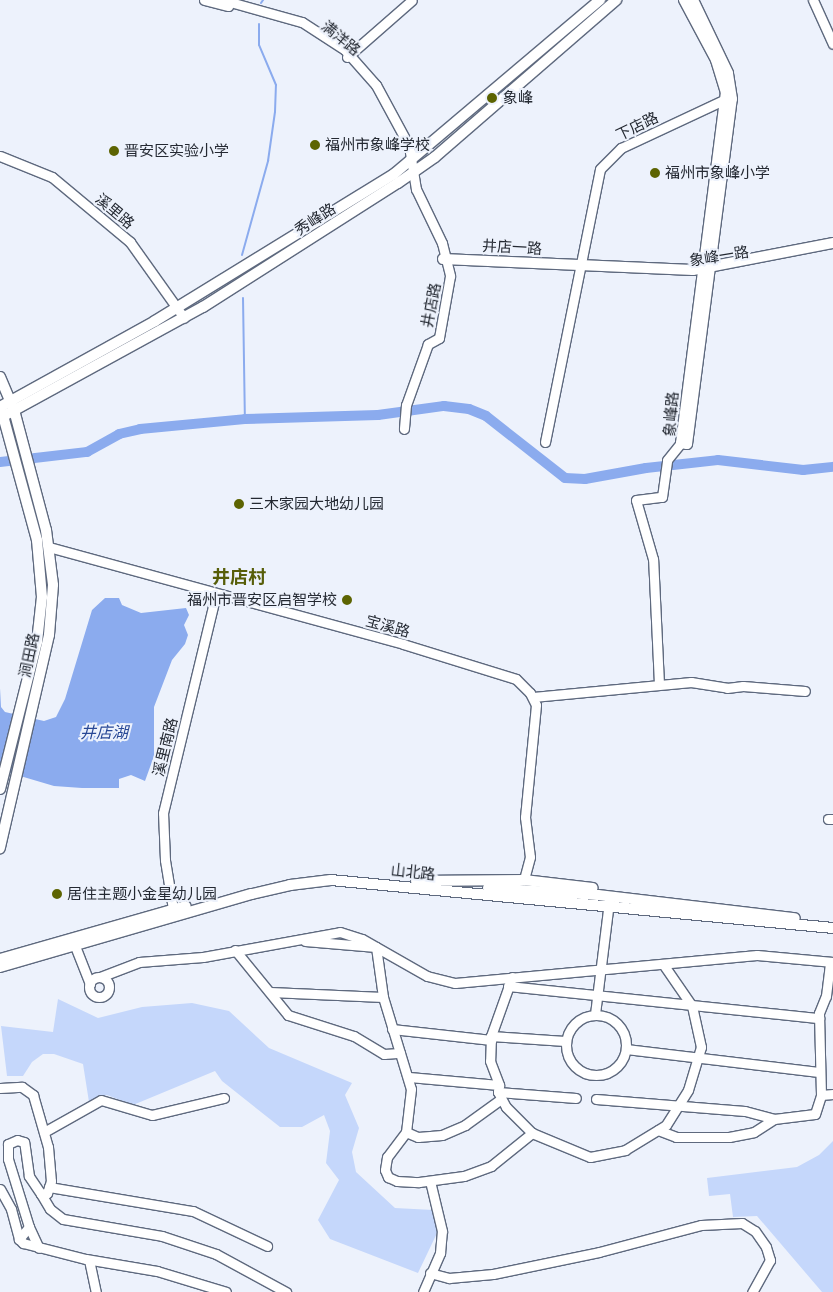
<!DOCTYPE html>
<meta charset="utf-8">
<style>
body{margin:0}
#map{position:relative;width:833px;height:1292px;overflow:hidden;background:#edf2fc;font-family:"IBM Plex Serif","Noto Sans SC",serif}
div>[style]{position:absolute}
.green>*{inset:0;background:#c5d7fb}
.water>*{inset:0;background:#8babee}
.stream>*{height:2px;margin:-1px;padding:0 1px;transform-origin:1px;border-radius:1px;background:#8babee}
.river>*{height:10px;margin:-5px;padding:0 5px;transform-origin:5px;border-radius:5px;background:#8babee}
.roads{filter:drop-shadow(1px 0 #5e697e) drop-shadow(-1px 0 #5e697e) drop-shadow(0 1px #5e697e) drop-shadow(0 -1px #5e697e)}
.minor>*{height:9px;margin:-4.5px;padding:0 4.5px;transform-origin:4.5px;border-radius:4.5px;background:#fff}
.minor>.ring{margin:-4.5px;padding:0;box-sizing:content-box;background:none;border:9px solid #fff;border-radius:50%}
.major>*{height:10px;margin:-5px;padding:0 5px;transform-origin:5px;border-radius:5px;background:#fff}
.dots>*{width:14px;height:14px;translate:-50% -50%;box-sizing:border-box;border:2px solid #edf2fc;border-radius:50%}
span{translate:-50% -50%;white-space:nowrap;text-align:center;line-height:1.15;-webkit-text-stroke:4px #edf2fc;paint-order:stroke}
.street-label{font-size:15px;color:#242932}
.poi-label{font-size:15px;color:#242932}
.left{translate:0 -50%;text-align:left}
.right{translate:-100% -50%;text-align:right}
.water-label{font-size:16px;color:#284896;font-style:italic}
.quarter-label{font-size:18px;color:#575e09;font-weight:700}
</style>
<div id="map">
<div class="green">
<div style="clip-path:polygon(58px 999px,98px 1018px,142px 1007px,192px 1003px,229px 1011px,269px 1048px,352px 1083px,345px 1095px,359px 1128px,352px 1152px,356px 1172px,395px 1208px,433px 1210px,438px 1231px,418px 1273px,330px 1239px,318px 1220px,339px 1180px,326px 1163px,330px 1131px,324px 1115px,302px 1127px,280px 1127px,222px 1081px,215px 1071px,133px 1105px,107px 1095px,89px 1102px,83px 1064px,54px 1054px,43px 1054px,32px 1062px,23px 1076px,7px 1076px,1px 1026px,53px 1032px)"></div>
<div style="clip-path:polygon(833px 1141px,833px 1292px,822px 1292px,757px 1216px,733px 1217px,730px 1194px,709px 1196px,707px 1178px,797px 1167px,819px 1155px)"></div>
</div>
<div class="water">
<div style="clip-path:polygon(105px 598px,119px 598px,122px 605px,141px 613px,186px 608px,189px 615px,184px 625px,188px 635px,185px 644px,172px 660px,154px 707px,154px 756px,145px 781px,131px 775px,119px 779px,119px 788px,82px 788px,54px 786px,0 770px,0 688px,1px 707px,5px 712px,44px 721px,56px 717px,65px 699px,92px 610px)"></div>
</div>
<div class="stream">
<div style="left:261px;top:3px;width:4px;rotate:-56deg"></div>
<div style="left:242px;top:255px;width:98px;rotate:-74.5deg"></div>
<div style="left:268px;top:161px;width:49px;rotate:-81.9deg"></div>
<div style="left:275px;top:112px;width:27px;rotate:-88deg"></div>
<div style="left:276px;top:85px;width:43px;rotate:-113deg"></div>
<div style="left:259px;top:45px;width:21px;rotate:-90deg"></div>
<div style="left:243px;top:298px;width:121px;rotate:89.1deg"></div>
</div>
<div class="river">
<div style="left:0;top:462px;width:88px;rotate:-6.6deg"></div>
<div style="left:87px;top:452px;width:37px;rotate:-29deg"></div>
<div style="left:119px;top:434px;width:22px;rotate:-13deg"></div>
<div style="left:140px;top:429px;width:105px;rotate:-5.4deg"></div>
<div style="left:245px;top:419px;width:133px;rotate:-1.7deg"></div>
<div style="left:378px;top:415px;width:67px;rotate:-7.8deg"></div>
<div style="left:444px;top:406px;width:25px;rotate:7deg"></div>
<div style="left:469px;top:409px;width:18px;rotate:22deg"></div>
<div style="left:486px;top:416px;width:100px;rotate:38.1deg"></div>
<div style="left:565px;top:478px;width:20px;rotate:3deg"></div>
<div style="left:585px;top:479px;width:62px;rotate:-10.2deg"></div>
<div style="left:646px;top:468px;width:72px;rotate:-6.3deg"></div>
<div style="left:718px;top:460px;width:86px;rotate:6.7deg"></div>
<div style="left:803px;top:470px;width:30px;rotate:-6deg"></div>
</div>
<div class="roads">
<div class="minor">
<div style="left:204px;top:0;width:25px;rotate:14deg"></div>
<div style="left:223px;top:0;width:82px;rotate:15.6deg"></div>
<div style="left:302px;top:22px;width:51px;rotate:33.1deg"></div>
<div style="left:345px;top:50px;width:47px;rotate:48.5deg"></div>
<div style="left:376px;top:85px;width:69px;rotate:61.6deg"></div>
<div style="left:409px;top:146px;width:44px;rotate:80.8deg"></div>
<div style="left:416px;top:189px;width:60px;rotate:64.3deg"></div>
<div style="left:442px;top:243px;width:34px;rotate:76deg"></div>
<div style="left:450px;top:276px;width:63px;rotate:100.1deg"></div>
<div style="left:439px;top:338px;width:13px;rotate:151deg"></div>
<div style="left:428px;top:344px;width:65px;rotate:109.8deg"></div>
<div style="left:406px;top:405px;width:24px;rotate:95deg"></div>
<div style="left:813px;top:0;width:48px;rotate:65.6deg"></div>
<div style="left:347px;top:57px;width:86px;rotate:-41.2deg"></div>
<div style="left:0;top:156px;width:56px;rotate:22deg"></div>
<div style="left:52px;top:177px;width:102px;rotate:39.8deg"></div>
<div style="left:130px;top:242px;width:93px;rotate:54.6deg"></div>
<div style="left:545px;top:442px;width:278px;rotate:-78.6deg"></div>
<div style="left:600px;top:169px;width:30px;rotate:-45deg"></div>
<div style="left:621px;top:148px;width:120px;rotate:-25.1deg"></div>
<div style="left:49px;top:547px;width:367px;rotate:15.3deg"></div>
<div style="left:403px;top:644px;width:118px;rotate:17.2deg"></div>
<div style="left:516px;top:679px;width:20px;rotate:45deg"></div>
<div style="left:530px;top:693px;width:13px;rotate:63deg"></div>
<div style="left:536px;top:705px;width:113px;rotate:95.6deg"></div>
<div style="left:525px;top:817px;width:40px;rotate:82.9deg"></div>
<div style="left:530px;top:857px;width:24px;rotate:105deg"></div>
<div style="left:659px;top:684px;width:125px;rotate:-92.7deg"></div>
<div style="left:653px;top:559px;width:61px;rotate:-106.1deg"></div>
<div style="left:636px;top:500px;width:26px;rotate:-7deg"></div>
<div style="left:662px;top:497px;width:37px;rotate:-82deg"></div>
<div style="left:667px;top:460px;width:22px;rotate:-51deg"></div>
<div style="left:533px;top:697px;width:159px;rotate:-5.4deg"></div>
<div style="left:691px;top:682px;width:36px;rotate:9deg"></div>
<div style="left:727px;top:688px;width:16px;rotate:-7deg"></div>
<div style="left:743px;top:686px;width:62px;rotate:4.6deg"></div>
<div style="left:828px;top:819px;width:5px"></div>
<div style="left:173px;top:909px;width:50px;rotate:-99.3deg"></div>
<div style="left:165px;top:860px;width:47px;rotate:-92.4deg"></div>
<div style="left:163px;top:813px;width:225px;rotate:-76.4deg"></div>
<div style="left:305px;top:941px;width:71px;rotate:4.8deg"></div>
<div style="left:376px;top:947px;width:50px;rotate:82deg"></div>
<div style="left:383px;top:997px;width:96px;rotate:73.1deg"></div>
<div style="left:411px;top:1089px;width:43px;rotate:96.6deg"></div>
<div style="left:406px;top:1132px;width:31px;rotate:127deg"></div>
<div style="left:387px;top:1157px;width:13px;rotate:99deg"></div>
<div style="left:385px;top:1170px;width:8px;rotate:67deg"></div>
<div style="left:388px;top:1177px;width:10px;rotate:24deg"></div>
<div style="left:397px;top:1181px;width:22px;rotate:3deg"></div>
<div style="left:419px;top:1182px;width:45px;rotate:-7.6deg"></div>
<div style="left:464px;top:1176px;width:29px;rotate:-20deg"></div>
<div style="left:491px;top:1166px;width:53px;rotate:-38.8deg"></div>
<div style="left:75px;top:946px;width:41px;rotate:68.5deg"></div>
<div style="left:235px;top:950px;width:84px;rotate:50.8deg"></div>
<div style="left:288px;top:1015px;width:69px;rotate:17.7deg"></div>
<div style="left:354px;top:1036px;width:35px;rotate:31deg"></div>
<div style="left:384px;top:1054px;width:16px;rotate:-4deg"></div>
<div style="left:100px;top:977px;width:42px;rotate:-21deg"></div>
<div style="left:139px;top:962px;width:64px;rotate:-4.5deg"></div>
<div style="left:203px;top:957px;width:139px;rotate:-10.3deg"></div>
<div style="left:340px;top:932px;width:23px;rotate:18deg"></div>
<div style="left:362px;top:939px;width:75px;rotate:29.6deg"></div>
<div style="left:427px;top:976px;width:29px;rotate:14deg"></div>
<div style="left:455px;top:983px;width:303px;rotate:-5.3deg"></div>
<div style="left:757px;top:955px;width:76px;rotate:5.3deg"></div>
<div style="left:512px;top:977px;width:63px;rotate:109.6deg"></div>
<div style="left:491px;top:1036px;width:25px;rotate:92deg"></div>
<div style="left:490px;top:1061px;width:26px;rotate:69deg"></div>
<div style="left:499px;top:1085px;width:7px;rotate:98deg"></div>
<div style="left:498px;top:1092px;width:17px;rotate:62deg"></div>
<div style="left:506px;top:1107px;width:37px;rotate:45deg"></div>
<div style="left:532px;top:1133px;width:63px;rotate:22.5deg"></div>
<div style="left:590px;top:1157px;width:36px;rotate:-11deg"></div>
<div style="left:625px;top:1150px;width:48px;rotate:-31.4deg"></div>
<div style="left:666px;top:1125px;width:41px;rotate:-57.8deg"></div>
<div style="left:688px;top:1090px;width:45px;rotate:-73.2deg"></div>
<div style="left:701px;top:1047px;width:42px;rotate:-102.4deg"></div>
<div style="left:692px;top:1006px;width:51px;rotate:-124.6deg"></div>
<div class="ring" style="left:89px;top:977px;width:11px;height:11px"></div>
<div style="left:508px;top:986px;width:313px;rotate:5.9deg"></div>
<div style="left:270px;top:992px;width:113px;rotate:2.5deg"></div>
<div style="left:595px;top:1014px;width:114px;rotate:-82.9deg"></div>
<div class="ring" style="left:566px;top:1015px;width:51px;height:51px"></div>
<div style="left:392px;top:1029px;width:100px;rotate:6.3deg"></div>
<div style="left:491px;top:1036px;width:74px;rotate:3.9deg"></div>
<div style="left:626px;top:1049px;width:194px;rotate:6.8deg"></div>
<div style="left:409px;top:1077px;width:90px;rotate:5.1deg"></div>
<div style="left:0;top:1088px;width:22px;rotate:-3deg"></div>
<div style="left:22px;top:1087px;width:14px;rotate:36deg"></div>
<div style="left:33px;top:1095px;width:54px;rotate:73.9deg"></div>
<div style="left:48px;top:1147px;width:34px;rotate:85deg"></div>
<div style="left:51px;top:1181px;width:13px;rotate:108deg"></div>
<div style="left:47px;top:1193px;width:6px;rotate:171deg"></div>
<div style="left:41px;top:1194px;width:22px;rotate:-124deg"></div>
<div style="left:29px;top:1176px;width:34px;rotate:-98deg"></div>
<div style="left:24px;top:1142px;width:7px;rotate:-164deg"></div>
<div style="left:17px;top:1140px;width:10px;rotate:156deg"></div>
<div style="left:8px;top:1144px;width:15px;rotate:90deg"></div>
<div style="left:8px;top:1159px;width:71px;rotate:72.8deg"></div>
<div style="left:29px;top:1227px;width:16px;rotate:130deg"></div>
<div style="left:498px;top:1092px;width:78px;rotate:4.4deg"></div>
<div style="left:821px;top:1095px;width:12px;rotate:-5deg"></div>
<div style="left:596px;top:1099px;width:149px;rotate:4.6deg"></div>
<div style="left:745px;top:1111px;width:30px;rotate:15deg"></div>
<div style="left:658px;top:1130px;width:19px;rotate:21deg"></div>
<div style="left:676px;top:1137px;width:53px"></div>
<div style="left:729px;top:1137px;width:25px;rotate:-11deg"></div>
<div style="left:754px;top:1132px;width:24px;rotate:-33deg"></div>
<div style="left:774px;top:1119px;width:41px;rotate:-7deg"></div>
<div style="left:815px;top:1114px;width:20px;rotate:-72deg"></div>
<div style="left:821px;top:1095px;width:82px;rotate:-91.4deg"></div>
<div style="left:819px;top:1013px;width:18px;rotate:-68deg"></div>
<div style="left:826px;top:996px;width:34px;rotate:-83deg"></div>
<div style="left:44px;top:1132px;width:65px;rotate:-29.3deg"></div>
<div style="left:101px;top:1100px;width:53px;rotate:16.4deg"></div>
<div style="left:152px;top:1115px;width:74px;rotate:-13.3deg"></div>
<div style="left:406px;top:1132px;width:13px;rotate:23deg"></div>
<div style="left:418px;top:1137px;width:24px;rotate:-5deg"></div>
<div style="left:442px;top:1135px;width:25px;rotate:-23deg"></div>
<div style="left:465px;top:1125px;width:44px;rotate:-35.8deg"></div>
<div style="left:49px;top:1187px;width:146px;rotate:9.5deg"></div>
<div style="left:193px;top:1211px;width:82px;rotate:25.3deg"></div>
<div style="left:0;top:1189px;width:23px;rotate:61deg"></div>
<div style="left:11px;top:1209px;width:31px;rotate:75deg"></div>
<div style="left:19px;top:1239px;width:6px;rotate:45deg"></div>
<div style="left:23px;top:1243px;width:65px;rotate:14.3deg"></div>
<div style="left:86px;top:1259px;width:72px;rotate:9.6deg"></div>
<div style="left:157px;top:1271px;width:72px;rotate:16.9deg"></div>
<div style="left:41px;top:1194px;width:17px;rotate:59deg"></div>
<div style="left:50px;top:1209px;width:16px;rotate:38deg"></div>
<div style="left:63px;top:1219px;width:100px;rotate:9.7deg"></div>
<div style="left:162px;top:1236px;width:57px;rotate:18.4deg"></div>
<div style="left:216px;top:1254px;width:80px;rotate:28.5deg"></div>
<div style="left:29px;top:1227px;width:23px;rotate:65deg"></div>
<div style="left:89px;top:1260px;width:33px;rotate:78deg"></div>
<div style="left:430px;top:1273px;width:20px;rotate:15deg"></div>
<div style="left:449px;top:1278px;width:44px;rotate:-5.2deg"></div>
<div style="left:493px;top:1274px;width:108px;rotate:-11.7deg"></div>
<div style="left:599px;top:1252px;width:106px;rotate:-14.8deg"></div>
<div style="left:701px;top:1225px;width:41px;rotate:-2.8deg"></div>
<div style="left:742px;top:1223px;width:15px;rotate:32deg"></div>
<div style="left:755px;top:1231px;width:19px;rotate:55deg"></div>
<div style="left:766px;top:1247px;width:14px;rotate:73deg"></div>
<div style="left:770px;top:1260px;width:37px;rotate:119deg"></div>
<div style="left:423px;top:1292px;width:43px;rotate:-66.4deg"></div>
<div style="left:440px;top:1253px;width:22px;rotate:-85deg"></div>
<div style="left:442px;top:1231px;width:51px;rotate:-103.5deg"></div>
</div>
<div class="major">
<div style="left:684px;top:0;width:68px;rotate:61.9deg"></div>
<div style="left:716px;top:60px;width:34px;rotate:73deg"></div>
<div style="left:726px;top:92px;width:354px;rotate:97.3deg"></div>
<div style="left:681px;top:443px;width:6px;rotate:9deg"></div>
<div style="left:687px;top:444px;width:348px;rotate:-82.6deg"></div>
<div style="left:732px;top:99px;width:26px;rotate:-99deg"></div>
<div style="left:728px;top:73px;width:81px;rotate:-115.6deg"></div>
<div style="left:443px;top:259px;width:250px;rotate:2.5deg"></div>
<div style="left:693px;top:270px;width:143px;rotate:-10.9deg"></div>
<div style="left:0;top:377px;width:36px;rotate:67deg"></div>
<div style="left:14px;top:410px;width:124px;rotate:75.1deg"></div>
<div style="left:46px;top:530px;width:55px;rotate:82.7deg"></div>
<div style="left:53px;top:585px;width:50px;rotate:94.6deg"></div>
<div style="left:49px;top:635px;width:219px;rotate:103deg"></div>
<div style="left:0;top:407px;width:177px;rotate:-29deg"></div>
<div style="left:155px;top:321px;width:281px;rotate:-31.6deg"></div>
<div style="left:394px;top:174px;width:270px;rotate:-40.2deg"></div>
<div style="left:0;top:418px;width:231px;rotate:-28.7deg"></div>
<div style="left:203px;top:307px;width:231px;rotate:-32.5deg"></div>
<div style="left:398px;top:183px;width:45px;rotate:-35.1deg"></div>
<div style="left:435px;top:157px;width:240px;rotate:-40.9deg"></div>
<div style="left:0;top:789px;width:152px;rotate:-75.9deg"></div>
<div style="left:37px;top:642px;width:45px;rotate:-83.7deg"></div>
<div style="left:42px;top:597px;width:57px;rotate:-95deg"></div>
<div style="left:37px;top:540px;width:133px;rotate:-105.3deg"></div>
<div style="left:416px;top:881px;width:108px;rotate:-0.5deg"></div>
<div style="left:524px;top:880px;width:69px;rotate:6.6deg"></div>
<div style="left:488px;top:888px;width:110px;rotate:3.6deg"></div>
<div style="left:598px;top:895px;width:198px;rotate:6.7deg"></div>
<div style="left:0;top:959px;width:193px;rotate:-15.9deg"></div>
<div style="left:0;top:967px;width:262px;rotate:-16.2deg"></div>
<div style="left:252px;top:894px;width:39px;rotate:-13deg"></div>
<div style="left:290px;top:885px;width:41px;rotate:-7deg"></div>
<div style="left:331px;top:880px;width:504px;rotate:5.46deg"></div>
</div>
</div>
<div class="dots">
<div style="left:492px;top:98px;background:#5d6402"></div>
<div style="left:315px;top:145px;background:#5d6402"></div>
<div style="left:114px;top:151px;background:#5d6402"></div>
<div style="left:655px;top:173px;background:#5d6402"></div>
<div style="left:239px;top:504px;background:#5d6402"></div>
<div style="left:347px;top:600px;background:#5d6402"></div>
<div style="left:57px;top:894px;background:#5d6402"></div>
</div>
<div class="street-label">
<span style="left:341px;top:38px;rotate:39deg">满洋路</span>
<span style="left:637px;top:126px;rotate:-26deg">下店路</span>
<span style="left:115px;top:211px;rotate:40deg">溪里路</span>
<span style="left:315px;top:219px;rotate:-33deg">秀峰路</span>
<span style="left:512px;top:247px;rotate:3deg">井店一路</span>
<span style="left:719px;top:256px;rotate:-9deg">象峰一路</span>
<span style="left:431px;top:305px;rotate:-79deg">井店路</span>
<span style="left:671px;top:414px;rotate:-86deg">象峰路</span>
<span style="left:388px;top:626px;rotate:15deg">宝溪路</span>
<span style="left:29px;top:655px;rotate:-78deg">涧田路</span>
<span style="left:165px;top:747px;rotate:-76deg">溪里南路</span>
<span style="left:413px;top:872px;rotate:6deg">山北路</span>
</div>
<div class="poi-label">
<span class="left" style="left:503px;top:98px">象峰</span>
<span class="left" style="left:325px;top:145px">福州市象峰学校</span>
<span class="left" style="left:124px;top:151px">晋安区实验小学</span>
<span class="left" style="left:665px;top:173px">福州市象峰小学</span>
<span class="left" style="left:249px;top:504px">三木家园大地幼儿园</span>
<span class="right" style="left:337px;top:600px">福州市晋安区启智学校</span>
<span class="left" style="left:67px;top:894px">居住主题小金星幼儿园</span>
</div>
<div class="water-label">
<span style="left:104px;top:732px">井店湖</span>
</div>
<div class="quarter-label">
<span style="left:239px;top:577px">井店村</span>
</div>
</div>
